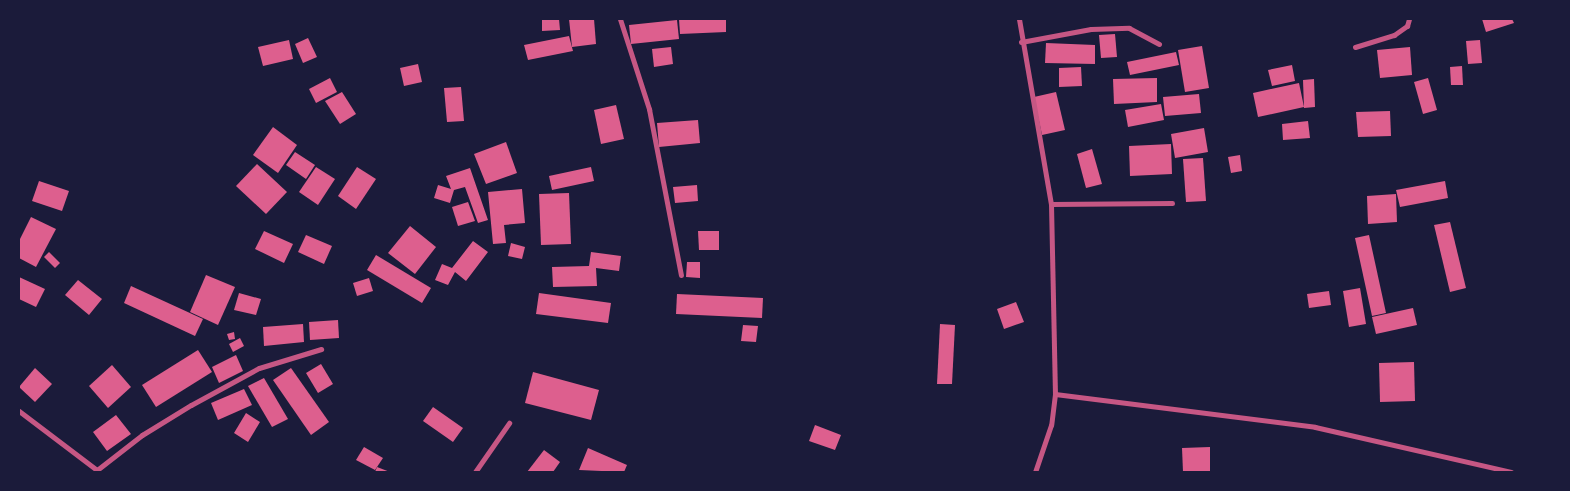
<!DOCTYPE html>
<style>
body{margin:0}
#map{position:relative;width:1570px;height:491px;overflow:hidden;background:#1b1b3a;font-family:"Noto Sans",sans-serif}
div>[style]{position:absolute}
.building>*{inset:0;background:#dd5f8e}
.minor>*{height:5px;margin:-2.5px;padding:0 2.5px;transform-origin:2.5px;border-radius:2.5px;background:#c65784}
span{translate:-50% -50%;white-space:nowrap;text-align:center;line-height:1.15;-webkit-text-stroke:4px #1b1b3a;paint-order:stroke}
.frame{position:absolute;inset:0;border:20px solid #1b1b3a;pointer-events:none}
</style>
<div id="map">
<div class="building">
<div style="clip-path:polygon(542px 19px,559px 19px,560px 30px,542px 31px)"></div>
<div style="clip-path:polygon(569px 19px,594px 19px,596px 44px,572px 47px)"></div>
<div style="clip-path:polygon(679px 19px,726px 19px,726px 32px,680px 34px)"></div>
<div style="clip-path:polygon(1482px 19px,1512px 19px,1514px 23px,1486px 32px)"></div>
<div style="clip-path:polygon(677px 20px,679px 39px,631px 44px,629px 25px)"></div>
<div style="clip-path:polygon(1115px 34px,1117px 57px,1101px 58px,1099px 35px)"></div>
<div style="clip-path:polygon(569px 36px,573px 51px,528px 60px,524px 45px)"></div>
<div style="clip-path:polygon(308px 38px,317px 57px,303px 63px,295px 44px)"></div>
<div style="clip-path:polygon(289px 40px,293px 59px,263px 66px,258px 47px)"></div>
<div style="clip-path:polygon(1480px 40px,1482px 63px,1468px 64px,1466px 41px)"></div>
<div style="clip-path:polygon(1046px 43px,1095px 45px,1095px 64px,1045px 63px)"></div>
<div style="clip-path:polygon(1202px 46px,1209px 88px,1185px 92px,1178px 50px)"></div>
<div style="clip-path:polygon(671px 47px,673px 64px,654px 67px,652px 49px)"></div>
<div style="clip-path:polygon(1410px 47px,1412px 75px,1380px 78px,1377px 50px)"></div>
<div style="clip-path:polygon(1176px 52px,1179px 65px,1130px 75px,1127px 62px)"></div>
<div style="clip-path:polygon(418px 64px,422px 82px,404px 86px,400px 68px)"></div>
<div style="clip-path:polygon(1292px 65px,1295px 81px,1272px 86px,1268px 70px)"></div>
<div style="clip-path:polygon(1462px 66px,1463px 85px,1451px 85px,1450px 67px)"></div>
<div style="clip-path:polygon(1081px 67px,1082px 86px,1059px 87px,1059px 68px)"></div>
<div style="clip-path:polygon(330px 78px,337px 92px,316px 103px,309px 89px)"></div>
<div style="clip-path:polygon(1157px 78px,1157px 102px,1114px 104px,1113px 79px)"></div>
<div style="clip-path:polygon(1428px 78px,1437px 110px,1423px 114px,1414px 82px)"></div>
<div style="clip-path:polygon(1314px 79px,1315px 107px,1304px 108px,1303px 80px)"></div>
<div style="clip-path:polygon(1299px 83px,1304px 107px,1258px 117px,1253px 93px)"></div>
<div style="clip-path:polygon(461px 87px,464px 121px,447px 122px,444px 88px)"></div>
<div style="clip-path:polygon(342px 92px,356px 114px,340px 124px,325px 101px)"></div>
<div style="clip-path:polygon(1056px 92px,1065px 130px,1042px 135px,1034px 97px)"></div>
<div style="clip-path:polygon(1199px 94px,1201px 113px,1165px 116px,1163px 97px)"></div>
<div style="clip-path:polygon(1161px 104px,1164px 120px,1128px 127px,1125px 110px)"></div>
<div style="clip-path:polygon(616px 105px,624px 139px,601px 144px,594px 110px)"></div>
<div style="clip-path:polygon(1390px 111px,1391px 136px,1358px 137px,1356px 112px)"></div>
<div style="clip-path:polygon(698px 120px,700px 143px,659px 147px,657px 123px)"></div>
<div style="clip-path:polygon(1308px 121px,1310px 138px,1283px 140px,1282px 124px)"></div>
<div style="clip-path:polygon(273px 127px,297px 145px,278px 173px,253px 155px)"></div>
<div style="clip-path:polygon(1204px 128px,1208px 152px,1175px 158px,1171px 134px)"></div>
<div style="clip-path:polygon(506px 142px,517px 173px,486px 184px,474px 154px)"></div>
<div style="clip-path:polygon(1171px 144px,1172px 174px,1130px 176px,1129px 146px)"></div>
<div style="clip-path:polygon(1092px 149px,1102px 184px,1086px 188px,1077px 154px)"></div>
<div style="clip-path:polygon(295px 152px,315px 165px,306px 179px,286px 165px)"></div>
<div style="clip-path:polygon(1240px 155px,1242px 171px,1231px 173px,1228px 157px)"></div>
<div style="clip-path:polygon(1203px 158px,1206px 201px,1186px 202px,1183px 159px)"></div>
<div style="clip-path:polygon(257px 164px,287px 192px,266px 214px,236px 186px)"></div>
<div style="clip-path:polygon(316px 167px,335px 179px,318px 205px,299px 192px)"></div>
<div style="clip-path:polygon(357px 167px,376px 179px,356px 209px,338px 196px)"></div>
<div style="clip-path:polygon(591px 167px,594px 181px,552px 190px,549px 176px)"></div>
<div style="clip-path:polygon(470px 168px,488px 220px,478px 223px,465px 187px,454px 190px,450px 203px,434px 198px,438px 185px,451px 189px,446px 176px)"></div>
<div style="clip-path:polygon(39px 181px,69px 191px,62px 211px,32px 201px)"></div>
<div style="clip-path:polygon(1445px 181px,1448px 198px,1400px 207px,1396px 190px)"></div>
<div style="clip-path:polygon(697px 185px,698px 201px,675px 203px,673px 187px)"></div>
<div style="clip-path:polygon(522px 189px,525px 223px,504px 225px,506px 243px,493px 244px,488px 192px)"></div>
<div style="clip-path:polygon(569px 193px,571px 244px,541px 245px,539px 194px)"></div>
<div style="clip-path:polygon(1396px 194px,1397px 222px,1368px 224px,1367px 196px)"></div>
<div style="clip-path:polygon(468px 202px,475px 221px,458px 226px,452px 207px)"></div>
<div style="clip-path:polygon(31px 217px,56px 229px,36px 267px,19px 258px,19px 241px)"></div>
<div style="clip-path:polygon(1450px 222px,1466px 288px,1450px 292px,1434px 225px)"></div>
<div style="clip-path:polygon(410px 226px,436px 247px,415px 274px,388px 253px)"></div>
<div style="clip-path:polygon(264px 231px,293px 244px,284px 263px,255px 249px)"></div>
<div style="clip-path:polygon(698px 231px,719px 231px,719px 250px,699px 250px)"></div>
<div style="clip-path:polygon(306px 235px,332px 246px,324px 264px,298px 252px)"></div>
<div style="clip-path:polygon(1369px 235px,1386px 313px,1372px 316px,1355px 238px)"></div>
<div style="clip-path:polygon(473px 241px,488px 252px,466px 281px,455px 272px,448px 285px,435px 280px,442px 264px,452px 268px)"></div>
<div style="clip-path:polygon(511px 243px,525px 247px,522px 259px,508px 256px)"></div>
<div style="clip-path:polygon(49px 252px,60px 263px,55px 268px,44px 257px)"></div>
<div style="clip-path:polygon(591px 252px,621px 256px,619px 271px,596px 268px,597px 286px,553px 287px,552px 267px,589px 266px)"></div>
<div style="clip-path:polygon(376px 255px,431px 288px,422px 303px,367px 270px)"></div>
<div style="clip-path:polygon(687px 262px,700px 262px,700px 278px,686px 277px)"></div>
<div style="clip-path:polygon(206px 275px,235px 287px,218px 325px,190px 312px)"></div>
<div style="clip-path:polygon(19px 277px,45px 289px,36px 307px,19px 299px)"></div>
<div style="clip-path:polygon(369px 278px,373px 291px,357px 296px,353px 283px)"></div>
<div style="clip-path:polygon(78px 280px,102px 299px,89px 315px,65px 295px)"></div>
<div style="clip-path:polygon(131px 286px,203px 319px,195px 336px,124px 303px)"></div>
<div style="clip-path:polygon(1360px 288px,1366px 324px,1349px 327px,1343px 291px)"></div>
<div style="clip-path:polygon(1329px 291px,1331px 305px,1309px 308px,1307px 294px)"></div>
<div style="clip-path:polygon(239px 293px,261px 299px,256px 315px,234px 310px)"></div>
<div style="clip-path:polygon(539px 293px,611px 303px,608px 323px,536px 314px)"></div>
<div style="clip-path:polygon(677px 294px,763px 298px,762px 318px,676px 314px)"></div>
<div style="clip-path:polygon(1016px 302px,1024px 322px,1004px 329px,997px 309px)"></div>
<div style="clip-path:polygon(1413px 308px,1417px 325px,1376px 334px,1372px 317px)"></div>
<div style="clip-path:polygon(338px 320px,339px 338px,310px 340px,309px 322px)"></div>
<div style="clip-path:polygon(303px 324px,304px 342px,264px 346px,263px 327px)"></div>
<div style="clip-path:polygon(940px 324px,955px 325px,952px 384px,937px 384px)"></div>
<div style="clip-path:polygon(743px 325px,758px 326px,756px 342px,741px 341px)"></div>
<div style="clip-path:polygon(234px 332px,235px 339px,229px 340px,227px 334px)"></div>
<div style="clip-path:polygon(240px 338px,244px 346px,233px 352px,229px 344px)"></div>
<div style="clip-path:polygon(198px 350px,212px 372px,156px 407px,142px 385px)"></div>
<div style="clip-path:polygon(236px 355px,243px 371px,219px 383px,212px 367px)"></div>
<div style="clip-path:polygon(1414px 362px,1415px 401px,1380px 402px,1379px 363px)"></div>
<div style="clip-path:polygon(321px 364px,333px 384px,318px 393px,306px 373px)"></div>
<div style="clip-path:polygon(112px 365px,131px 387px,108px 408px,89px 386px)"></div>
<div style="clip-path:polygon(35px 368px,52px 384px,35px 402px,19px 387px)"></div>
<div style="clip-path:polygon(291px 368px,329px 422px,311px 435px,273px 380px)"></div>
<div style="clip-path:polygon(533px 372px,599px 390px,591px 420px,525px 403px)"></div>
<div style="clip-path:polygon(264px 378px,288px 419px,272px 427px,248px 386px)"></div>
<div style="clip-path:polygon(244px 389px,252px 405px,218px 420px,211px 403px)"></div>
<div style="clip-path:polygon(433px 407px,463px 428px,453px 442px,423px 421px)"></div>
<div style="clip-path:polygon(246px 413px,260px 422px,248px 442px,234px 433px)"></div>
<div style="clip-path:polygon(116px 415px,131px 434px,107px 451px,93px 432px)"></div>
<div style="clip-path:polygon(815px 425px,841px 435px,835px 450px,809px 441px)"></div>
<div style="clip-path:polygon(364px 447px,383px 458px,375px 470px,356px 460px)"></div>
<div style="clip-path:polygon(1210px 447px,1210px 472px,1183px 472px,1182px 448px)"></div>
<div style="clip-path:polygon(588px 448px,627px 465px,624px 472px,579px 470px)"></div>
<div style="clip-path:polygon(544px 450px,560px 462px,553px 472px,527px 472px)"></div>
<div style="clip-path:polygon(377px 467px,390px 472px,375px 472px)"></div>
</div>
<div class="minor">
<div style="left:620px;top:19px;width:95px;rotate:72.1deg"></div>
<div style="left:649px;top:109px;width:169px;rotate:79.1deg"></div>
<div style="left:1019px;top:19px;width:188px;rotate:80.2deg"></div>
<div style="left:1051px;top:204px;width:190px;rotate:88.8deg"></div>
<div style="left:1055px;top:394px;width:31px;rotate:97deg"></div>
<div style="left:1051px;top:425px;width:50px;rotate:108.8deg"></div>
<div style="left:1021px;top:42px;width:71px;rotate:-10.5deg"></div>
<div style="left:1091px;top:29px;width:38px;rotate:-2deg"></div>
<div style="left:1129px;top:28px;width:34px;rotate:28deg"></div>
<div style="left:1355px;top:47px;width:41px;rotate:-17.1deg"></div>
<div style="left:1394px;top:35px;width:16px;rotate:-35deg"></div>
<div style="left:1407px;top:26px;width:7px;rotate:-74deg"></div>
<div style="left:1051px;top:204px;width:121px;rotate:-0.5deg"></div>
<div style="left:1055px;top:394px;width:262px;rotate:7.2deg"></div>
<div style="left:1315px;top:427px;width:201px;rotate:12.9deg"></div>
<div style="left:19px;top:411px;width:99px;rotate:37.2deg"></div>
<div style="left:97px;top:470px;width:57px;rotate:-37.9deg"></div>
<div style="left:142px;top:435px;width:57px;rotate:-31.5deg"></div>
<div style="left:191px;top:405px;width:77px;rotate:-28.6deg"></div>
<div style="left:259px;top:368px;width:65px;rotate:-17deg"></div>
<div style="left:475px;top:472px;width:60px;rotate:-55.2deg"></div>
</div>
<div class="frame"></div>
</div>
